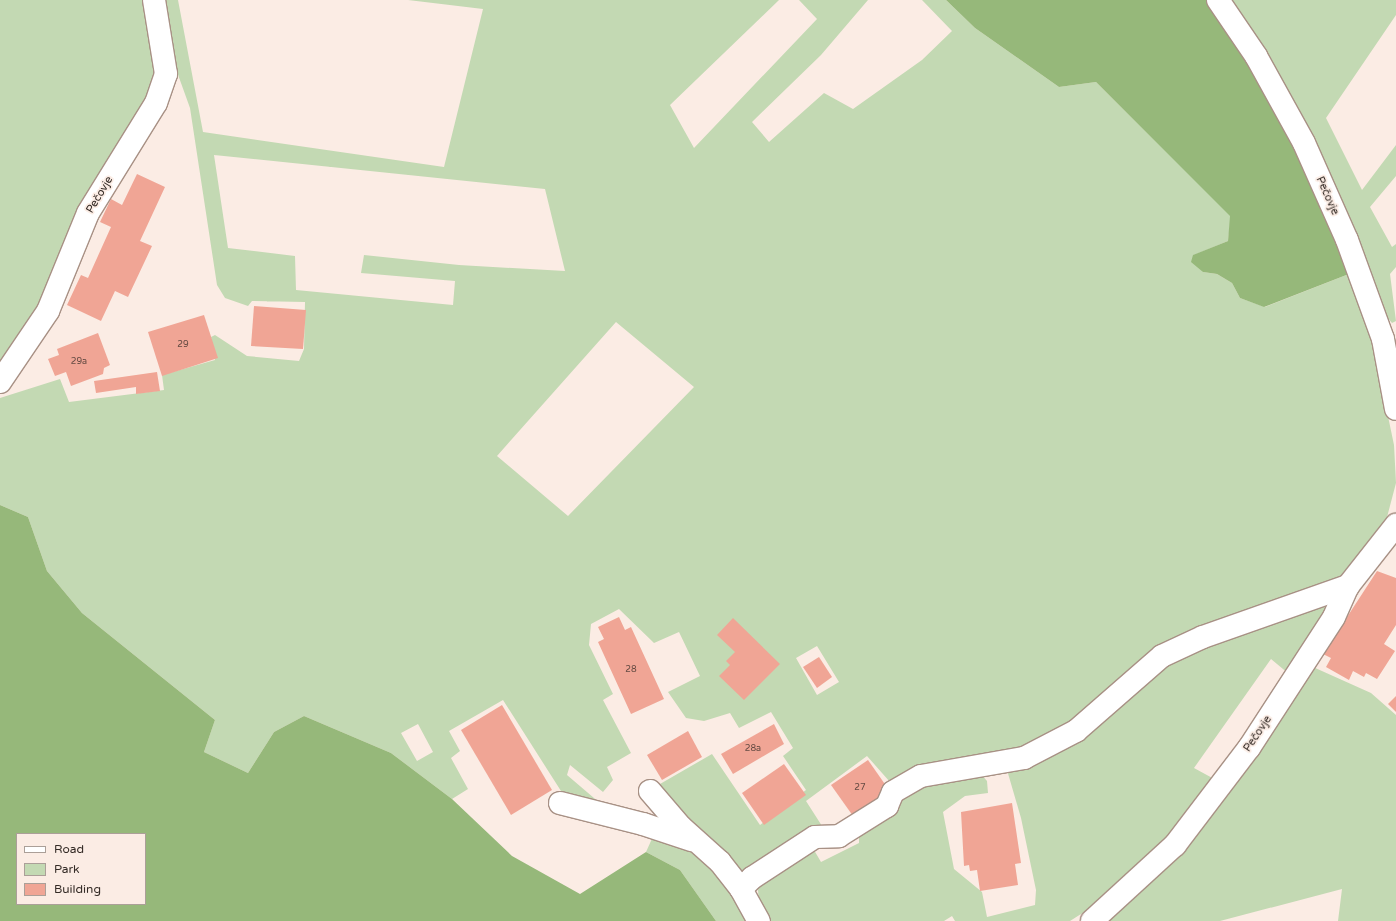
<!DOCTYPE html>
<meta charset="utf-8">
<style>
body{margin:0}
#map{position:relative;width:1396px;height:921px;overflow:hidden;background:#fbece4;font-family:"Varela Round",sans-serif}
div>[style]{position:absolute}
.green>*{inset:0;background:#c3d9b3}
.forest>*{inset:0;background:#96b87a}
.building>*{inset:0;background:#f0a595}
.roads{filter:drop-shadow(1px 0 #a89185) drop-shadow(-1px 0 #a89185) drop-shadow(0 1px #a89185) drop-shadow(0 -1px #a89185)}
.street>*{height:22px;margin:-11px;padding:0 11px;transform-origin:11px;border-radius:11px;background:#fff}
span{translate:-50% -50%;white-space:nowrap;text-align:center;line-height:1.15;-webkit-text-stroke:3.5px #fbece4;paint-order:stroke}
.number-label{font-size:9px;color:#634a42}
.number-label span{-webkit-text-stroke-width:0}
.street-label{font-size:11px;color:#342b26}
.legend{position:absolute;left:16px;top:833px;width:130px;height:72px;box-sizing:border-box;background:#fbece4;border:1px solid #ab9f98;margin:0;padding:5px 7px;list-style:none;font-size:12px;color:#342b26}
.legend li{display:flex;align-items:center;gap:8px;height:20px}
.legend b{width:20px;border:1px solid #ab9f98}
</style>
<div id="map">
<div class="green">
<div style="clip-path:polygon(0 0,148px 0,158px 71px,149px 95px,37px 312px,0 363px)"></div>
<div style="clip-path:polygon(evenodd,161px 0,178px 0,203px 132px,444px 167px,483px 9px,408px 0,779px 0,670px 105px,694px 148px,817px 19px,799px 0,868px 0,821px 55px,752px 122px,769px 142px,824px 93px,853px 109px,922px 60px,952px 31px,922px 0,946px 0,975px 28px,1059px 87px,1096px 82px,1231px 216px,1228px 241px,1194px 255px,1203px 272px,1217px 274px,1232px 283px,1240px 298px,1265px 307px,1354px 272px,1365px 306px,1394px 445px,1396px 483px,1386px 521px,1353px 569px,1324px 586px,1200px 633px,1052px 737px,1025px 750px,890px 782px,867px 756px,806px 801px,822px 826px,743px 876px,664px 794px,660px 784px,712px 754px,760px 825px,806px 790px,783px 756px,793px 748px,771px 712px,739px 728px,730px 713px,704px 721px,686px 718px,668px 692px,700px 676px,679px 632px,654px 643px,619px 609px,591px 624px,589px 645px,613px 694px,603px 700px,631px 753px,607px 767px,613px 780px,603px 792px,570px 765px,567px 775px,601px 804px,580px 800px,561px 791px,503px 700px,449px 731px,460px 751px,451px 758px,468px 789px,452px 799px,391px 753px,304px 716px,274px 732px,248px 773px,204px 752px,215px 720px,82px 613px,47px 571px,28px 517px,0 505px,0 398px,60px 379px,69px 402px,164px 390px,162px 375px,215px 360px,211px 337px,215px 335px,247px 356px,299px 361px,304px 349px,305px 302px,252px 301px,248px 306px,225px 298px,217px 285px,190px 108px,172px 58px,161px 0,214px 155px,545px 189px,565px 271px,459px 265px,364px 255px,361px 273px,455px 281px,453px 305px,296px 290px,295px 256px,228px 248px,214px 155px,161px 0,616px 322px,694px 387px,568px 516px,497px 456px,616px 322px,161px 0,817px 646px,839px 682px,817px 695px,796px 658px,817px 646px,161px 0,418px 724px,433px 752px,417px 761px,401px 733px,418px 724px)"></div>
<div style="clip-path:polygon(1226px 0,1396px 0,1396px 15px,1326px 118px,1362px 190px,1396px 145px,1396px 176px,1370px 207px,1392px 247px,1396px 244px,1396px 267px,1390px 274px,1396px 321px,1392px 323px,1382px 311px)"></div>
<div style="clip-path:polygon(1329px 598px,1333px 604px,1289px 674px,1271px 659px,1194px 768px,1216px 780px,1165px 841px,1092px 907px,1070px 921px,955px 921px,952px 916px,944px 921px,768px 921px,759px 903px,758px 890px,765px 875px,811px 845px,821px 862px,859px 843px,859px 827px,921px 780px,980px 773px,987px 781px,988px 793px,965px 796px,943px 812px,954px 869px,982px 892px,987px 917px,1035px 905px,1036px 890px,1021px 818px,1007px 770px,1163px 663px)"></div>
<div style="clip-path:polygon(1313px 667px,1371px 693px,1396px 715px,1396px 921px,1338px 921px,1342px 889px,1220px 921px,1105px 921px)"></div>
<div style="clip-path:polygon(655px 832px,691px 847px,710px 863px,754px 921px,716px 921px,680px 870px,646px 852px)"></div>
</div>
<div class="forest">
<div style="clip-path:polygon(946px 0,1208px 0,1258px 71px,1354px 272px,1264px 307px,1240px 298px,1232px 283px,1217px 274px,1203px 272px,1191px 262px,1193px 255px,1228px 241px,1230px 216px,1096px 82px,1059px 87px,975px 28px)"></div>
<div style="clip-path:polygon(evenodd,0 505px,28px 517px,47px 571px,82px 613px,215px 720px,204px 752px,248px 773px,274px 732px,304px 716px,391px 753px,452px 799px,512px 856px,580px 894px,646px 852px,680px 870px,716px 921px,0 921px,0 505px,17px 834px,145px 834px,145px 904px,17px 904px,17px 834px)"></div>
</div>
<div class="building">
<div style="clip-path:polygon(137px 174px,165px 187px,140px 241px,152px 246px,128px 297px,115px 291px,101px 321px,67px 305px,81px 275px,88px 278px,111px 227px,100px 222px,111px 199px,122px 205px)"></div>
<div style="clip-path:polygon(254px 306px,306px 310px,303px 349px,251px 346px)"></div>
<div style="clip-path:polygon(204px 315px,218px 358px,162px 376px,148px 332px)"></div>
<div style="clip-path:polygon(98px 333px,110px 365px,104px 368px,103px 374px,71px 386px,66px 372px,55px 376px,48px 359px,59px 355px,57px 349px)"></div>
<div style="clip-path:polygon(157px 372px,160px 391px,136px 394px,136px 387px,96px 393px,94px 381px)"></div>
<div style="clip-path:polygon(1377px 571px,1396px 578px,1396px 625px,1384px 644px,1395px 651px,1377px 679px,1366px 673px,1364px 677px,1353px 671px,1349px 680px,1326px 667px,1331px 658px,1323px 654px)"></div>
<div style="clip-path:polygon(619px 617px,625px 630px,631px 627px,664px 699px,631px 714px,598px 642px,604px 639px,598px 627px)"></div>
<div style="clip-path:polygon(733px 618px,780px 664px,744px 700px,719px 676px,730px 665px,726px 661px,735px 652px,717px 635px)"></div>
<div style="clip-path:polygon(819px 657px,832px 677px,817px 688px,803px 667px)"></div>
<div style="clip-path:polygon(1396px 696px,1396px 712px,1388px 704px)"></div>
<div style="clip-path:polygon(502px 705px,552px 790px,511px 815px,461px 730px)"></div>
<div style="clip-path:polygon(774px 724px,784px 744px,733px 774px,721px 754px)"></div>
<div style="clip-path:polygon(688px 731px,702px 757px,662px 780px,647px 755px)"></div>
<div style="clip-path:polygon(868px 760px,889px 790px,853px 816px,831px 785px)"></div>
<div style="clip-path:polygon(784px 764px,806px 795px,764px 825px,742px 793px)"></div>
<div style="clip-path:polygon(1012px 803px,1021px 863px,1015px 864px,1018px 885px,980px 891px,977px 870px,970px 871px,969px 865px,964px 866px,961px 812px)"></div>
</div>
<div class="roads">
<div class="street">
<div style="left:1218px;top:0;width:68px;rotate:55.8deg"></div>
<div style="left:1256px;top:56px;width:99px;rotate:61.1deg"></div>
<div style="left:1304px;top:143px;width:106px;rotate:66.1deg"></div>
<div style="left:1347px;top:240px;width:105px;rotate:70deg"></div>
<div style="left:1383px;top:339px;width:71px;rotate:79.5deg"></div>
<div style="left:0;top:382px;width:86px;rotate:-55.9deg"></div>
<div style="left:48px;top:311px;width:106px;rotate:-67.8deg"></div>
<div style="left:88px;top:213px;width:129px;rotate:-58.3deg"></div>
<div style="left:156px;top:103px;width:31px;rotate:-71deg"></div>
<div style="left:166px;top:74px;width:75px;rotate:-99.2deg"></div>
<div style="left:650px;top:791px;width:48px;rotate:49.3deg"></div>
<div style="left:681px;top:827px;width:52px;rotate:41.9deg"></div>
<div style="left:720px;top:862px;width:34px;rotate:52deg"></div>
<div style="left:741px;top:889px;width:37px;rotate:61deg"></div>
<div style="left:560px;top:803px;width:86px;rotate:14.2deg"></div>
<div style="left:643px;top:824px;width:51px;rotate:18.4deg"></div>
<div style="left:741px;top:889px;width:16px;rotate:-45deg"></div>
<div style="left:752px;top:878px;width:75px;rotate:-33.1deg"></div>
<div style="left:815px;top:837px;width:24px;rotate:-2deg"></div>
<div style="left:839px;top:836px;width:57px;rotate:-32deg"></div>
<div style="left:887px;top:806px;width:15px;rotate:-67deg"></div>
<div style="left:893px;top:792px;width:32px;rotate:-30deg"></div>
<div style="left:921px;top:776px;width:105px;rotate:-9.9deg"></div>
<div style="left:1024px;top:758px;width:59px;rotate:-27.4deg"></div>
<div style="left:1076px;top:731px;width:114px;rotate:-41.1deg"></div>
<div style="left:1162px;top:656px;width:45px;rotate:-24.9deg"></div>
<div style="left:1203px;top:637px;width:154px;rotate:-19.4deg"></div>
<div style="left:1092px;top:921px;width:113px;rotate:-42.5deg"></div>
<div style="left:1175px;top:845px;width:122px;rotate:-52.7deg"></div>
<div style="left:1249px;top:748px;width:156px;rotate:-57deg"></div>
<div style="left:1334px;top:617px;width:34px;rotate:-66deg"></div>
<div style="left:1348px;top:586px;width:78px;rotate:-51.8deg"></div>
</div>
</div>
<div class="number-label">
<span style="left:183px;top:345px">29</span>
<span style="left:79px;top:362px">29a</span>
<span style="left:631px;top:670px">28</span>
<span style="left:753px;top:749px">28a</span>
<span style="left:860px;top:788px">27</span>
</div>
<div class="street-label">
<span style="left:100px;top:195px;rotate:-59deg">Pečovje</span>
<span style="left:1327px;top:196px;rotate:66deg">Pečovje</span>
<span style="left:1258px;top:734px;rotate:-56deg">Pečovje</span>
</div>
<ul class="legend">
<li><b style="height:5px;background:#fff"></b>Road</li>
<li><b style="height:11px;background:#c3d9b3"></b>Park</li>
<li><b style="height:11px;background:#f0a595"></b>Building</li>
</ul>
</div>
